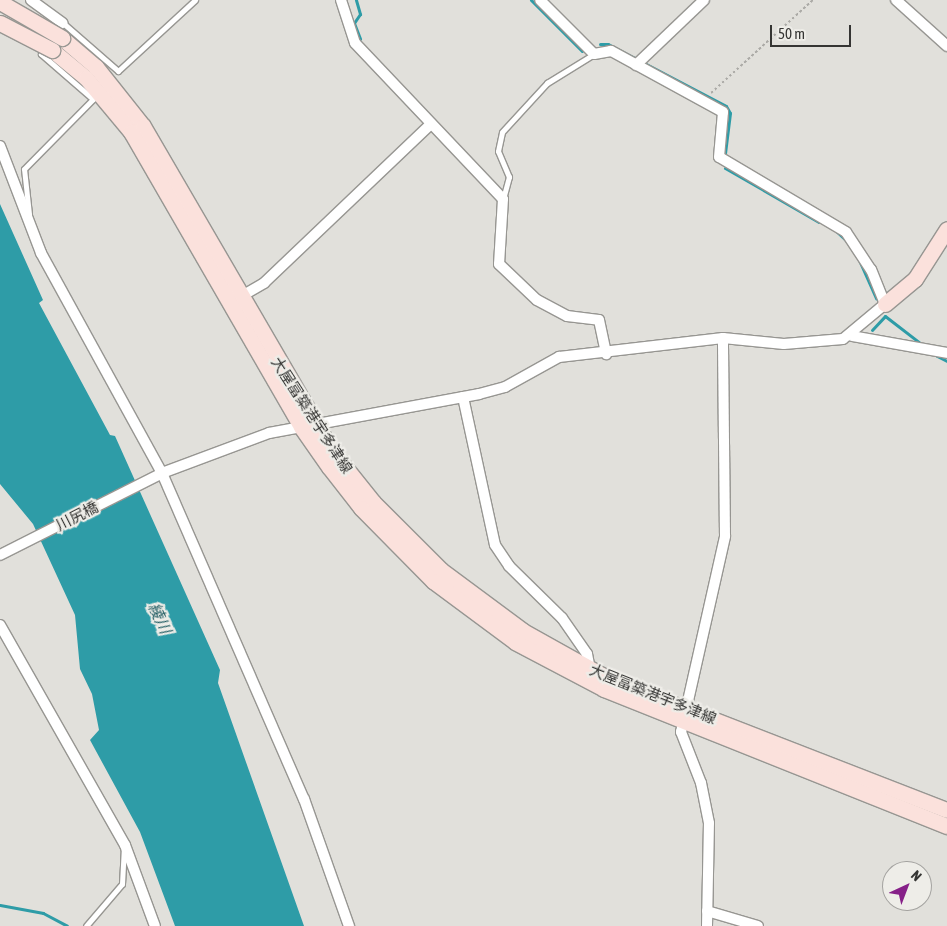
<!DOCTYPE html>
<meta charset="utf-8">
<style>
body{margin:0}
#map{position:relative;width:947px;height:926px;overflow:hidden;background:#e1e0db;font-family:"Asap Condensed","Noto Sans JP",sans-serif}
div>[style]{position:absolute}
.water>*{inset:0;background:#2e9ca7}
.stream>*{height:3px;margin:-1.5px;padding:0 1.5px;transform-origin:1.5px;border-radius:1.5px;background:#2e9ca7}
.path>*{height:2px;margin-top:-1px;transform-origin:0;background:repeating-linear-gradient(90deg,#abaaa6 0 2.5px,transparent 0 5px)}
.roads{filter:drop-shadow(1px 0 #979692) drop-shadow(-1px 0 #979692) drop-shadow(0 1px #979692) drop-shadow(0 -1px #979692)}
.lane>*{height:5px;margin:-2.5px;padding:0 2.5px;transform-origin:2.5px;border-radius:2.5px;background:#fff}
.street>*{height:10px;margin:-5px;padding:0 5px;transform-origin:5px;border-radius:5px;background:#fff}
.secondary>*{height:15px;margin:-7.5px;padding:0 7.5px;transform-origin:7.5px;border-radius:7.5px;background:#fbe1dc}
.bridges{filter:drop-shadow(1px 0 #979692) drop-shadow(-1px 0 #979692) drop-shadow(0 1px #979692) drop-shadow(0 -1px #979692)}
.secondary-bridge>*{height:15px;margin:-7.5px;padding:0 7.5px;transform-origin:7.5px;border-radius:7.5px;background:#fbe1dc}
span{translate:-50% -50%;white-space:nowrap;text-align:center;line-height:1.15;-webkit-text-stroke:4.5px #eeede8;paint-order:stroke}
.street-label{font-size:15px;color:#353533}
.water-label{font-size:16px;color:#225d63;font-style:italic}
.north{position:absolute;left:882px;top:861px;width:50px;height:50px;box-sizing:border-box;background:#eeede8;border:1px solid #a4a3a0;border-radius:50%;rotate:43deg;font-size:14px;font-weight:700;line-height:20px;text-align:center;color:#353533}
.north::after{content:'';display:block;margin:auto;width:18px;height:22px;background:#862088;clip-path:polygon(50% 0,100% 100%,50% 72%,0 100%)}
.scale{position:absolute;left:770px;top:25px;width:81px;height:22px;box-sizing:border-box;border:2px solid #353533;border-top:0;padding-left:6px;font-size:15px;line-height:18px;white-space:nowrap;color:#353533;-webkit-text-stroke:4px #eeede8;paint-order:stroke}
</style>
<div id="map">
<div class="water">
<div style="clip-path:polygon(0 204px,43px 300px,39px 303px,110px 435px,115px 436px,220px 670px,218px 683px,304px 926px,175px 926px,140px 832px,90px 740px,99px 730px,92px 694px,80px 669px,75px 615px,33px 524px,0 484px)"></div>
</div>
<div class="stream">
<div style="left:356px;top:0;width:15px;rotate:74deg"></div>
<div style="left:360px;top:14px;width:11px;rotate:124deg"></div>
<div style="left:354px;top:23px;width:17px;rotate:69deg"></div>
<div style="left:531px;top:0;width:72px;rotate:45deg"></div>
<div style="left:600px;top:44px;width:8px"></div>
<div style="left:608px;top:44px;width:133px;rotate:27.7deg"></div>
<div style="left:726px;top:106px;width:8px;rotate:60deg"></div>
<div style="left:730px;top:113px;width:40px;rotate:97.1deg"></div>
<div style="left:725px;top:168px;width:108px;rotate:29.9deg"></div>
<div style="left:836px;top:231px;width:16px;rotate:43deg"></div>
<div style="left:859px;top:260px;width:42px;rotate:65.9deg"></div>
<div style="left:872px;top:330px;width:19px;rotate:-47deg"></div>
<div style="left:885px;top:316px;width:44px;rotate:37.6deg"></div>
<div style="left:937px;top:356px;width:11px;rotate:27deg"></div>
<div style="left:0;top:905px;width:44px;rotate:10.5deg"></div>
<div style="left:43px;top:913px;width:27px;rotate:28deg"></div>
</div>
<div class="path">
<div style="left:711px;top:93px;width:138px;rotate:-42.4deg"></div>
</div>
<div class="roads">
<div class="lane">
<div style="left:56px;top:33px;width:12px;rotate:-55deg"></div>
<div style="left:63px;top:23px;width:73px;rotate:41.1deg"></div>
<div style="left:118px;top:71px;width:105px;rotate:-42.7deg"></div>
<div style="left:503px;top:199px;width:23px;rotate:-75deg"></div>
<div style="left:509px;top:177px;width:28px;rotate:-113deg"></div>
<div style="left:498px;top:151px;width:19px;rotate:-78deg"></div>
<div style="left:502px;top:132px;width:67px;rotate:-47.4deg"></div>
<div style="left:547px;top:83px;width:55px;rotate:-31.7deg"></div>
<div style="left:29px;top:214px;width:45px;rotate:-96.3deg"></div>
<div style="left:24px;top:169px;width:98px;rotate:-45.4deg"></div>
<div style="left:93px;top:99px;width:69px;rotate:-139.1deg"></div>
<div style="left:41px;top:54px;width:7px;rotate:-56deg"></div>
<div style="left:86px;top:926px;width:55px;rotate:-49.4deg"></div>
<div style="left:122px;top:884px;width:38px;rotate:-87deg"></div>
</div>
<div class="street">
<div style="left:31px;top:0;width:39px;rotate:36deg"></div>
<div style="left:341px;top:0;width:45px;rotate:72deg"></div>
<div style="left:355px;top:43px;width:215px;rotate:46.5deg"></div>
<div style="left:503px;top:199px;width:65px;rotate:93.5deg"></div>
<div style="left:499px;top:264px;width:52px;rotate:43.5deg"></div>
<div style="left:537px;top:300px;width:34px;rotate:28deg"></div>
<div style="left:567px;top:316px;width:32px;rotate:7deg"></div>
<div style="left:599px;top:320px;width:35px;rotate:78deg"></div>
<div style="left:896px;top:0;width:69px;rotate:42deg"></div>
<div style="left:636px;top:65px;width:94px;rotate:-43.7deg"></div>
<div style="left:0;top:146px;width:115px;rotate:69deg"></div>
<div style="left:41px;top:253px;width:251px;rotate:61.2deg"></div>
<div style="left:162px;top:473px;width:356px;rotate:66.5deg"></div>
<div style="left:304px;top:799px;width:135px;rotate:70.5deg"></div>
<div style="left:240px;top:297px;width:28px;rotate:-30deg"></div>
<div style="left:264px;top:283px;width:231px;rotate:-43.6deg"></div>
<div style="left:852px;top:336px;width:97px;rotate:10.1deg"></div>
<div style="left:463px;top:397px;width:151px;rotate:77.8deg"></div>
<div style="left:495px;top:545px;width:25px;rotate:56deg"></div>
<div style="left:509px;top:566px;width:74px;rotate:44.5deg"></div>
<div style="left:562px;top:618px;width:44px;rotate:55.2deg"></div>
<div style="left:587px;top:654px;width:15px;rotate:79deg"></div>
<div style="left:0;top:555px;width:182px;rotate:-26.8deg"></div>
<div style="left:162px;top:473px;width:114px;rotate:-20.5deg"></div>
<div style="left:269px;top:433px;width:214px;rotate:-10.5deg"></div>
<div style="left:479px;top:394px;width:27px;rotate:-15deg"></div>
<div style="left:505px;top:387px;width:62px;rotate:-29.1deg"></div>
<div style="left:559px;top:357px;width:165px;rotate:-6.6deg"></div>
<div style="left:723px;top:338px;width:61px;rotate:5.6deg"></div>
<div style="left:784px;top:344px;width:59px;rotate:-4.8deg"></div>
<div style="left:843px;top:339px;width:55px;rotate:-39.8deg"></div>
<div style="left:885px;top:304px;width:37px;rotate:-112deg"></div>
<div style="left:871px;top:270px;width:45px;rotate:-123.3deg"></div>
<div style="left:846px;top:232px;width:147px;rotate:-149.4deg"></div>
<div style="left:719px;top:157px;width:45px;rotate:-84.9deg"></div>
<div style="left:723px;top:112px;width:128px;rotate:-151.4deg"></div>
<div style="left:611px;top:51px;width:17px;rotate:170deg"></div>
<div style="left:594px;top:54px;width:76px;rotate:-135deg"></div>
<div style="left:0;top:625px;width:253px;rotate:60.4deg"></div>
<div style="left:125px;top:845px;width:86px;rotate:69.7deg"></div>
<div style="left:707px;top:911px;width:53px;rotate:16.4deg"></div>
<div style="left:707px;top:926px;width:103px;rotate:-88.9deg"></div>
<div style="left:709px;top:823px;width:41px;rotate:-101.3deg"></div>
<div style="left:701px;top:783px;width:55px;rotate:-111.4deg"></div>
<div style="left:681px;top:732px;width:201px;rotate:-77.3deg"></div>
<div style="left:725px;top:536px;width:198px;rotate:-90.6deg"></div>
</div>
<div class="secondary">
<div style="left:62px;top:38px;width:45px;rotate:40.5deg"></div>
<div style="left:96px;top:67px;width:75px;rotate:51.5deg"></div>
<div style="left:143px;top:126px;width:377px;rotate:59.8deg"></div>
<div style="left:333px;top:452px;width:64px;rotate:51.3deg"></div>
<div style="left:373px;top:502px;width:96px;rotate:45deg"></div>
<div style="left:441px;top:570px;width:102px;rotate:36.6deg"></div>
<div style="left:523px;top:631px;width:98px;rotate:29.2deg"></div>
<div style="left:609px;top:679px;width:362px;rotate:21.2deg"></div>
<div style="left:52px;top:50px;width:44px;rotate:39.5deg"></div>
<div style="left:86px;top:78px;width:70px;rotate:50.2deg"></div>
<div style="left:131px;top:132px;width:340px;rotate:60deg"></div>
<div style="left:301px;top:427px;width:49px;rotate:55deg"></div>
<div style="left:329px;top:467px;width:52px;rotate:52deg"></div>
<div style="left:361px;top:508px;width:103px;rotate:45.4deg"></div>
<div style="left:433px;top:581px;width:102px;rotate:36.6deg"></div>
<div style="left:515px;top:642px;width:101px;rotate:27.8deg"></div>
<div style="left:604px;top:689px;width:369px;rotate:21.8deg"></div>
<div style="left:885px;top:304px;width:39px;rotate:-40deg"></div>
<div style="left:915px;top:279px;width:59px;rotate:-57.4deg"></div>
</div>
</div>
<div class="bridges">
<div class="secondary-bridge">
<div style="left:0;top:2px;width:72px;rotate:30.1deg"></div>
<div style="left:0;top:23px;width:59px;rotate:27.4deg"></div>
</div>
</div>
<div class="street-label">
<span style="left:312px;top:415px;rotate:57deg">大屋冨築港宇多津線</span>
<span style="left:77px;top:516px;rotate:-27deg">川尻橋</span>
<span style="left:653px;top:694px;rotate:22deg">大屋冨築港宇多津線</span>
</div>
<div class="water-label">
<span style="left:160px;top:618px;rotate:65deg">綾川</span>
</div>
<div class="north">N</div>
<div class="scale">50 m</div>
</div>
